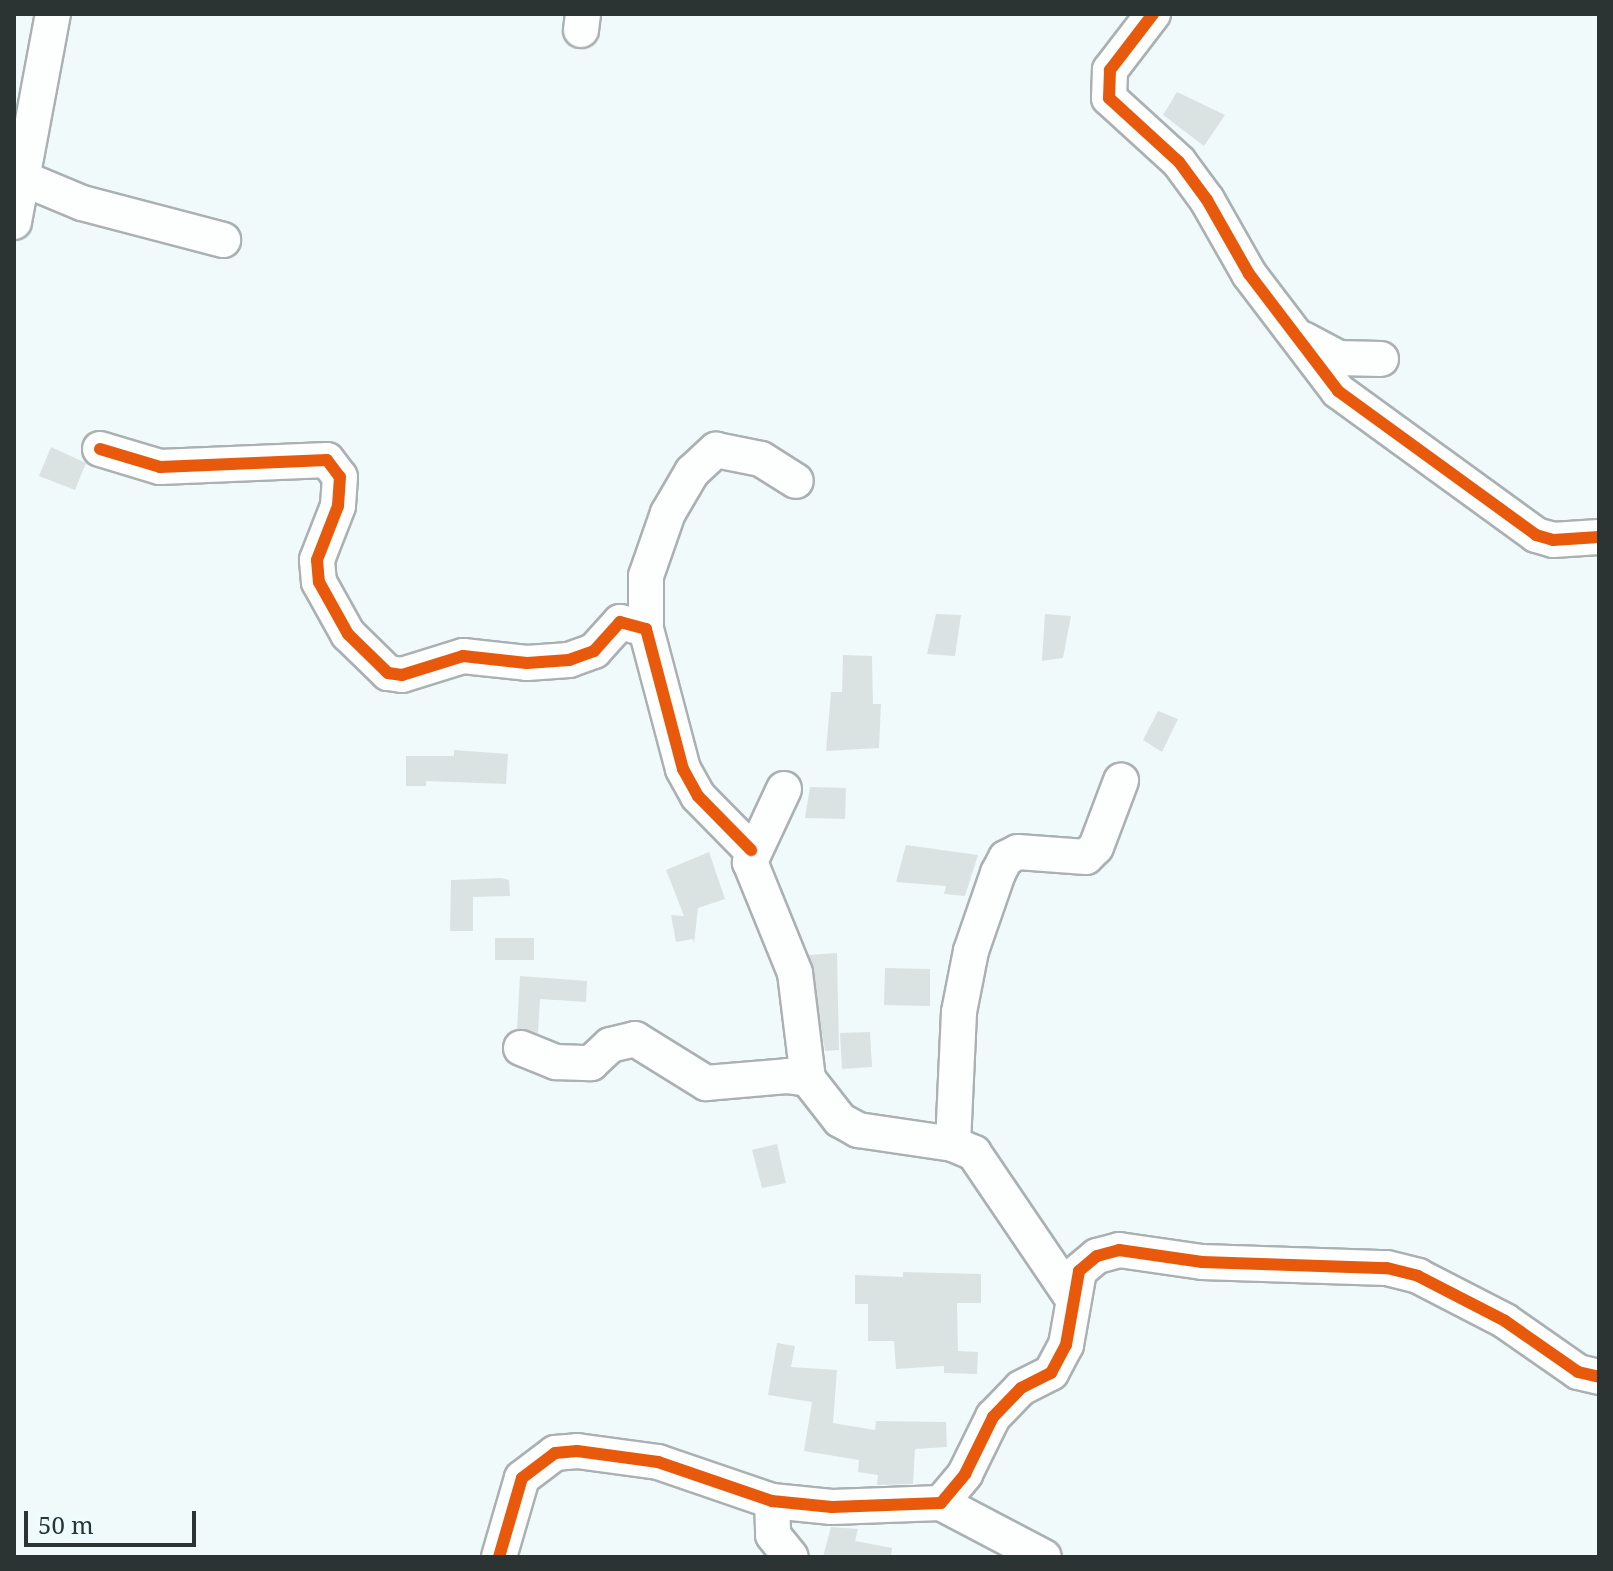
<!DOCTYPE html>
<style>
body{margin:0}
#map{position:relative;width:1613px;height:1571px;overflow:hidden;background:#f1fafb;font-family:"Noto Serif",serif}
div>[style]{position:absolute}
.building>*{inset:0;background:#dbe2e2}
.roads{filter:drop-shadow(2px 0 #abb1b2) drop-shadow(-2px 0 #abb1b2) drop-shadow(0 2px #abb1b2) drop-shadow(0 -2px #abb1b2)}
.minor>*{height:34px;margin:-17px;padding:0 17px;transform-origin:17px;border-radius:17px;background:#fdfefe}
.cycleway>*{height:12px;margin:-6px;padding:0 6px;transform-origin:6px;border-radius:6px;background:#e8590c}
span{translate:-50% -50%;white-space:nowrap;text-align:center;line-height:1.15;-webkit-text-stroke:6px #edfdff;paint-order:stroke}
.frame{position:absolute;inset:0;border:16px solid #2c3333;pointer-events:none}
.scale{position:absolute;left:24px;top:1511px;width:172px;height:36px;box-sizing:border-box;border:4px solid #2c3333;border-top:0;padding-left:10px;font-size:24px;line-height:28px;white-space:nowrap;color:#2c3333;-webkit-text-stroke:6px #edfdff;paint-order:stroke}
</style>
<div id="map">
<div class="building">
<div style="clip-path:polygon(1177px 92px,1225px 115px,1204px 146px,1163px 115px)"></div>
<div style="clip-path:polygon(51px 447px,86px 463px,75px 490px,39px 476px)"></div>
<div style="clip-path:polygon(936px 614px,961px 615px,955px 656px,927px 654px)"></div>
<div style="clip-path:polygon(1045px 614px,1071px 616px,1063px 658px,1042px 661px)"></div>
<div style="clip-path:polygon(843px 655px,872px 656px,873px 704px,881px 704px,879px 748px,826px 751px,831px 692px,842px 692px)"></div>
<div style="clip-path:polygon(1158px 711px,1178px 719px,1162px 752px,1143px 740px)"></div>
<div style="clip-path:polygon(454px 750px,508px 754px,506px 784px,426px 781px,426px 786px,406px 786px,406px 756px,454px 756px)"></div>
<div style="clip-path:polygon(810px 787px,846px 788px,845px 819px,805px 818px)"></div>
<div style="clip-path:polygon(906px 845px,978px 855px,965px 896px,944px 894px,946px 886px,896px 882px)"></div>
<div style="clip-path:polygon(709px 852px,725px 899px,698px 908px,694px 944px,693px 939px,676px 942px,671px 915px,684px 916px,666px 870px)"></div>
<div style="clip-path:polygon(501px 878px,509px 880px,510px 896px,473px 897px,473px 931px,450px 931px,451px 880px)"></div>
<div style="clip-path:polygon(495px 938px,534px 938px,534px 960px,495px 960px)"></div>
<div style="clip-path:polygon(837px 953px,839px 1050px,825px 1051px,809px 955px)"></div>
<div style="clip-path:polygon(885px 968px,930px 969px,930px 1006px,884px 1005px)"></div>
<div style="clip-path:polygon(520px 976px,587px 981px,586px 1002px,540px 999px,538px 1033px,517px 1029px)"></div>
<div style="clip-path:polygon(870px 1032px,872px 1067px,842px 1069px,840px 1033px)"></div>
<div style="clip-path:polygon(777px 1144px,786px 1183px,762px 1188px,752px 1150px)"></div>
<div style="clip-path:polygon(903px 1272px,981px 1274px,981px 1303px,957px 1303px,958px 1351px,978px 1352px,977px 1374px,944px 1373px,944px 1366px,896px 1369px,894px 1341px,868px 1341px,868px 1304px,855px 1304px,855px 1275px,903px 1277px)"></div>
<div style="clip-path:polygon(777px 1343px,795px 1346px,791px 1367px,837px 1370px,833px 1423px,875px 1430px,876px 1421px,946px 1422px,947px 1447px,915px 1449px,913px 1484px,877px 1485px,878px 1475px,858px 1472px,859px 1460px,804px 1451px,812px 1402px,768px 1395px)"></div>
<div style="clip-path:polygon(831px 1527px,858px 1529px,855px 1541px,892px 1548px,891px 1557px,823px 1557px)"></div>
</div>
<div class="roads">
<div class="minor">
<div style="left:1153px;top:14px;width:71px;rotate:127.5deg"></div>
<div style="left:1110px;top:70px;width:28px;rotate:92deg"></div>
<div style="left:1109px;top:98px;width:95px;rotate:42.4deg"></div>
<div style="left:1179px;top:162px;width:47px;rotate:53.6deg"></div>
<div style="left:1207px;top:200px;width:85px;rotate:60.4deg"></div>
<div style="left:1249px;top:274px;width:147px;rotate:52.7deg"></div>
<div style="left:1338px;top:391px;width:245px;rotate:36deg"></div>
<div style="left:1536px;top:535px;width:18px;rotate:16deg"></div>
<div style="left:1553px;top:540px;width:46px;rotate:-3.7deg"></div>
<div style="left:581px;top:30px;width:16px;rotate:-83deg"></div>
<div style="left:22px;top:178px;width:65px;rotate:22.6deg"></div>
<div style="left:82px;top:203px;width:146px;rotate:14.7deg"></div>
<div style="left:14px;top:222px;width:212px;rotate:-79.4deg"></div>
<div style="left:1303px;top:339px;width:40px;rotate:28deg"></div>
<div style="left:1338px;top:358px;width:43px;rotate:1.3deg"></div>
<div style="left:100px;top:449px;width:63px;rotate:16.7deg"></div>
<div style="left:160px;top:467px;width:167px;rotate:-2.4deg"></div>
<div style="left:327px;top:460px;width:21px;rotate:53deg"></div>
<div style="left:340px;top:477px;width:29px;rotate:94deg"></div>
<div style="left:338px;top:506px;width:58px;rotate:111.3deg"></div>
<div style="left:317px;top:560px;width:22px;rotate:85deg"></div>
<div style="left:319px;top:582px;width:60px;rotate:60.9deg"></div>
<div style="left:348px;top:634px;width:56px;rotate:44.3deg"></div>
<div style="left:388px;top:673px;width:14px;rotate:8deg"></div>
<div style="left:402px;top:675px;width:64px;rotate:-17.3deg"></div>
<div style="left:463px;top:656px;width:64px;rotate:6.2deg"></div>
<div style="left:527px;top:663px;width:42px;rotate:-4.1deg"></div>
<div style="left:569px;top:660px;width:27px;rotate:-20deg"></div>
<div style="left:594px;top:651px;width:39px;rotate:-48deg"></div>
<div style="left:620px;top:622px;width:27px;rotate:15deg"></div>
<div style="left:784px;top:789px;width:81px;rotate:115deg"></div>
<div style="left:750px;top:862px;width:120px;rotate:67.9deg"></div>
<div style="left:795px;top:973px;width:107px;rotate:83deg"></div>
<div style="left:808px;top:1079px;width:52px;rotate:52deg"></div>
<div style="left:840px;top:1120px;width:21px;rotate:29deg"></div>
<div style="left:858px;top:1130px;width:96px;rotate:8.4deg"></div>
<div style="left:953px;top:1144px;width:23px;rotate:23deg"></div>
<div style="left:974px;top:1153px;width:173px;rotate:55.9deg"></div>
<div style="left:751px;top:850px;width:76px;rotate:-134.5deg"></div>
<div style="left:698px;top:796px;width:31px;rotate:-119deg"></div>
<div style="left:683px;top:769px;width:145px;rotate:-104.8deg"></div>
<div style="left:646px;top:629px;width:53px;rotate:-90deg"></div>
<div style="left:646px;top:576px;width:67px;rotate:-70.8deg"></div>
<div style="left:668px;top:513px;width:48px;rotate:-59.7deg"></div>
<div style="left:692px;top:472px;width:33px;rotate:-43deg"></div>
<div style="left:716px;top:450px;width:46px;rotate:11.3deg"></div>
<div style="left:761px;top:459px;width:41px;rotate:32.2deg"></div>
<div style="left:521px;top:1048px;width:38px;rotate:22deg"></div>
<div style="left:556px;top:1062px;width:35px;rotate:2deg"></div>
<div style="left:591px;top:1063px;width:26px;rotate:-43deg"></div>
<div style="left:610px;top:1045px;width:26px;rotate:-13deg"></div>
<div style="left:635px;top:1039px;width:84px;rotate:31.8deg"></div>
<div style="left:706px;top:1083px;width:81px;rotate:-4.9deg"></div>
<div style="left:787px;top:1076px;width:21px;rotate:8deg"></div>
<div style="left:953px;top:1144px;width:132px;rotate:-87.4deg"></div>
<div style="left:959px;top:1012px;width:62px;rotate:-78.9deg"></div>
<div style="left:971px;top:951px;width:83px;rotate:-70.9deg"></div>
<div style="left:998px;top:873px;width:17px;rotate:-62deg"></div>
<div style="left:1006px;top:858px;width:13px;rotate:-27deg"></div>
<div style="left:1018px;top:852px;width:68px;rotate:4.2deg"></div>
<div style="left:1086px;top:857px;width:14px;rotate:-45deg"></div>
<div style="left:1096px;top:847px;width:71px;rotate:-69.3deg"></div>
<div style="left:772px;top:1501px;width:34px;rotate:88deg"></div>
<div style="left:773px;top:1535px;width:28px;rotate:51deg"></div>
<div style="left:941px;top:1503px;width:116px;rotate:27.7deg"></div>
<div style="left:499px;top:1557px;width:82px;rotate:-73.8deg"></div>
<div style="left:522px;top:1478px;width:41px;rotate:-37.1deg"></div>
<div style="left:555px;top:1453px;width:22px;rotate:-5deg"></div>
<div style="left:577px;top:1451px;width:82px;rotate:7.7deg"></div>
<div style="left:658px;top:1462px;width:120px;rotate:18.9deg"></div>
<div style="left:772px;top:1501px;width:60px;rotate:5.7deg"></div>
<div style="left:832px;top:1507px;width:109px;rotate:-2.1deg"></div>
<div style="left:941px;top:1503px;width:38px;rotate:-50deg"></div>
<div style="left:965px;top:1474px;width:64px;rotate:-63.8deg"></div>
<div style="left:993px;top:1417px;width:40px;rotate:-46deg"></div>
<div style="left:1021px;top:1388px;width:34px;rotate:-27deg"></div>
<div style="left:1051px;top:1373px;width:32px;rotate:-62deg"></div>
<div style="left:1066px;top:1345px;width:75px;rotate:-80deg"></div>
<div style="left:1079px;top:1271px;width:23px;rotate:-40deg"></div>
<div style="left:1097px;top:1256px;width:23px;rotate:-15deg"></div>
<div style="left:1119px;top:1250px;width:84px;rotate:8.2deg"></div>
<div style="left:1202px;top:1262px;width:185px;rotate:1.9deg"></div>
<div style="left:1387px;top:1268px;width:32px;rotate:14deg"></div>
<div style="left:1418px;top:1276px;width:98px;rotate:27.3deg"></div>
<div style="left:1505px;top:1321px;width:89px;rotate:34.9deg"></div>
<div style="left:1578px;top:1372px;width:22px;rotate:13deg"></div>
</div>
</div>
<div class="cycleway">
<div style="left:1153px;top:14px;width:71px;rotate:127.5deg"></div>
<div style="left:1110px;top:70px;width:28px;rotate:92deg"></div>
<div style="left:1109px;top:98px;width:95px;rotate:42.4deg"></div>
<div style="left:1179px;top:162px;width:47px;rotate:53.6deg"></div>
<div style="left:1207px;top:200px;width:85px;rotate:60.4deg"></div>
<div style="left:1249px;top:274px;width:147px;rotate:52.7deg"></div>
<div style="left:1338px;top:391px;width:245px;rotate:36deg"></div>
<div style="left:1536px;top:535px;width:18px;rotate:16deg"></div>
<div style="left:1553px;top:540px;width:46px;rotate:-3.7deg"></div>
<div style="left:100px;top:449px;width:63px;rotate:16.7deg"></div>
<div style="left:160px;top:467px;width:167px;rotate:-2.4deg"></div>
<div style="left:327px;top:460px;width:21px;rotate:53deg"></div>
<div style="left:340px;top:477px;width:29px;rotate:94deg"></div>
<div style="left:338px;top:506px;width:58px;rotate:111.3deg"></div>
<div style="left:317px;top:560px;width:22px;rotate:85deg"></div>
<div style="left:319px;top:582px;width:60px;rotate:60.9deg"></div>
<div style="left:348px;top:634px;width:56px;rotate:44.3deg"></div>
<div style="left:388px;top:673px;width:14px;rotate:8deg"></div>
<div style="left:402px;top:675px;width:64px;rotate:-17.3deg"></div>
<div style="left:463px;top:656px;width:64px;rotate:6.2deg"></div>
<div style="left:527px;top:663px;width:42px;rotate:-4.1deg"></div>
<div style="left:569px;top:660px;width:27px;rotate:-20deg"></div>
<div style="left:594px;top:651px;width:39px;rotate:-48deg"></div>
<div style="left:620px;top:622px;width:27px;rotate:15deg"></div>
<div style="left:646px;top:629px;width:145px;rotate:75.2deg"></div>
<div style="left:683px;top:769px;width:31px;rotate:61deg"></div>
<div style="left:698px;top:796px;width:76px;rotate:45.5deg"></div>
<div style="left:499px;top:1557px;width:82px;rotate:-73.8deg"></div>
<div style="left:522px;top:1478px;width:41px;rotate:-37.1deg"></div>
<div style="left:555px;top:1453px;width:22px;rotate:-5deg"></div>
<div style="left:577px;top:1451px;width:82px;rotate:7.7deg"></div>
<div style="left:658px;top:1462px;width:120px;rotate:18.9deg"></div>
<div style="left:772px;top:1501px;width:60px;rotate:5.7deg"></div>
<div style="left:832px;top:1507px;width:109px;rotate:-2.1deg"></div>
<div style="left:941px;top:1503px;width:38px;rotate:-50deg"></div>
<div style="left:965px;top:1474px;width:64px;rotate:-63.8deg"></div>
<div style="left:993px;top:1417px;width:40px;rotate:-46deg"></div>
<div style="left:1021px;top:1388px;width:34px;rotate:-27deg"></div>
<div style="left:1051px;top:1373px;width:32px;rotate:-62deg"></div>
<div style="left:1066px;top:1345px;width:75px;rotate:-80deg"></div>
<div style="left:1079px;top:1271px;width:23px;rotate:-40deg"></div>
<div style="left:1097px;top:1256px;width:23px;rotate:-15deg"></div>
<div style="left:1119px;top:1250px;width:84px;rotate:8.2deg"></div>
<div style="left:1202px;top:1262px;width:185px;rotate:1.9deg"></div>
<div style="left:1387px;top:1268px;width:32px;rotate:14deg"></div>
<div style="left:1418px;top:1276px;width:98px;rotate:27.3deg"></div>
<div style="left:1505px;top:1321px;width:89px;rotate:34.9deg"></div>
<div style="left:1578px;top:1372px;width:22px;rotate:13deg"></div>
</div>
<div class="frame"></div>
<div class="scale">50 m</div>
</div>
